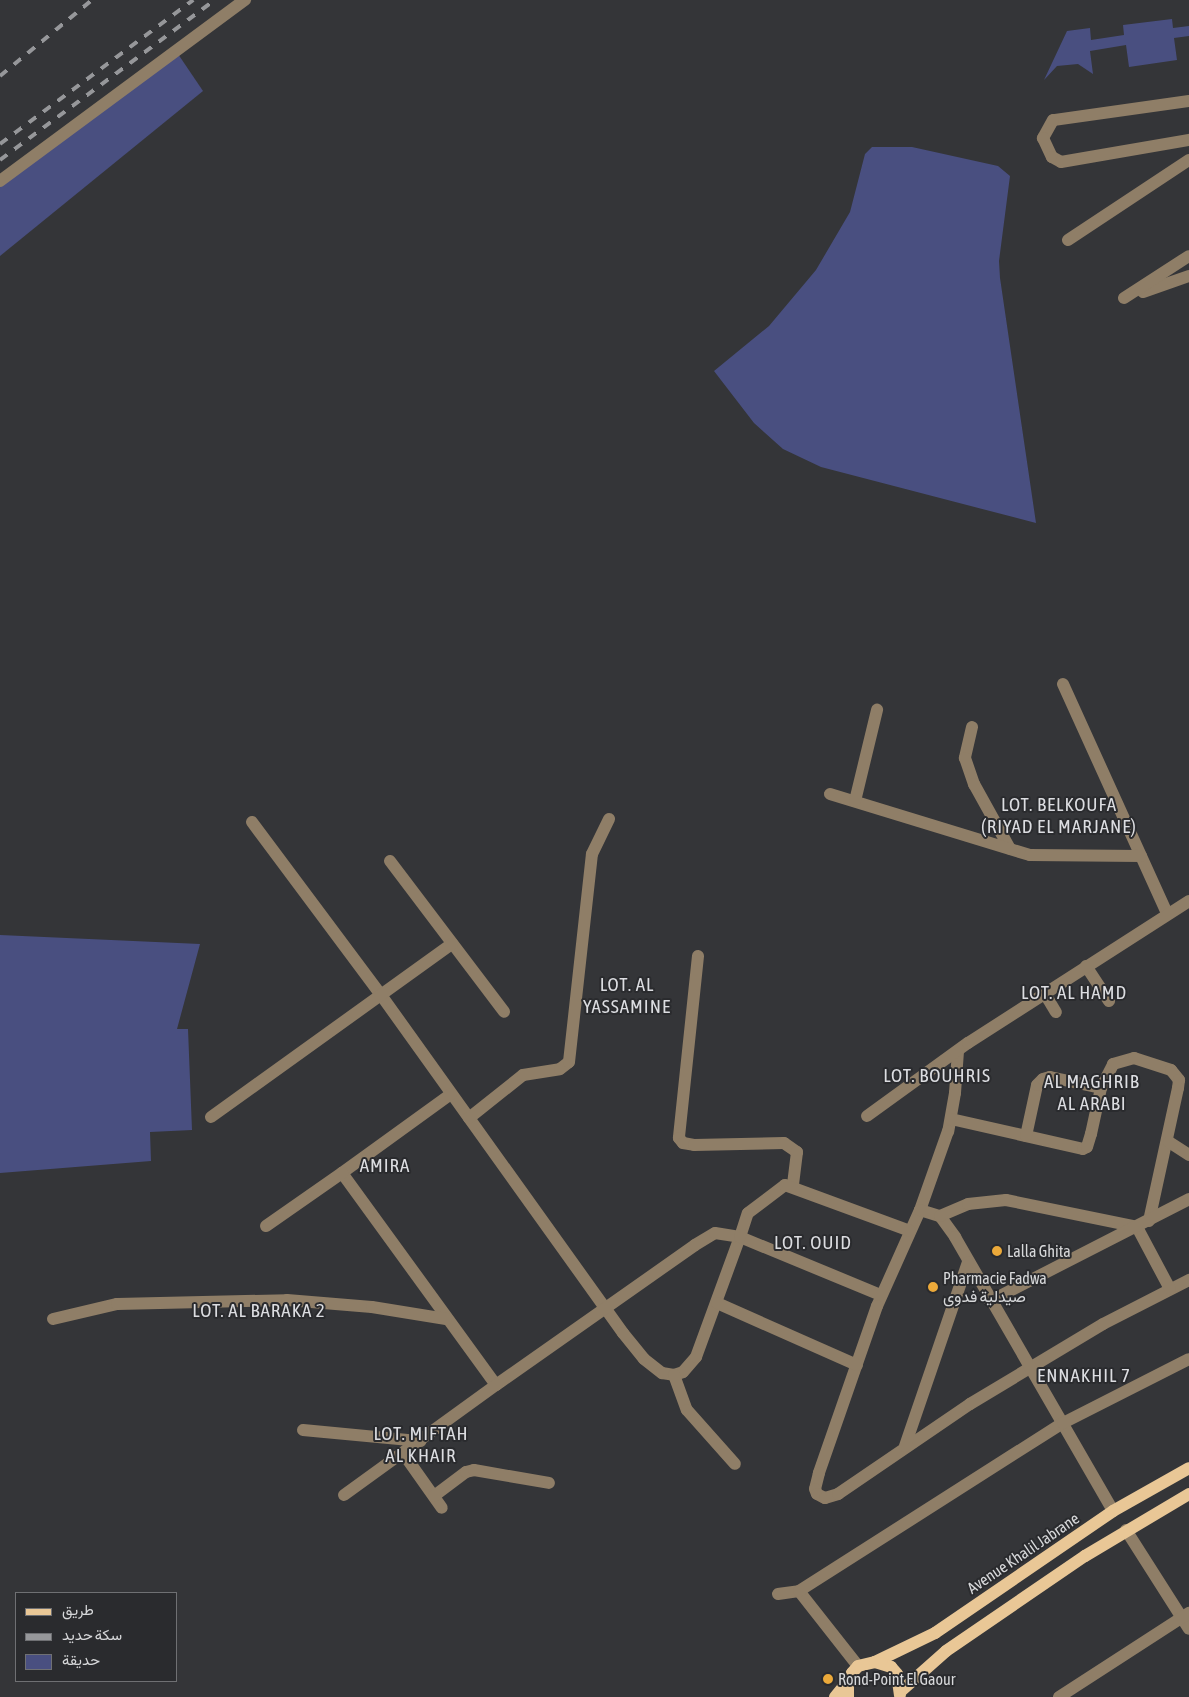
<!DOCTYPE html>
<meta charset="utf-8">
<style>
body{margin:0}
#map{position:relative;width:1189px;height:1697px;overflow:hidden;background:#343538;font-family:"Asap Condensed",Vazirmatn,sans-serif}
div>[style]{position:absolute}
.green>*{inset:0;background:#494f80}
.minor>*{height:12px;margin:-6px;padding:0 6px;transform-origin:6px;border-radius:6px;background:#8f7e67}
.major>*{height:12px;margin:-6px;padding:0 6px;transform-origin:6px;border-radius:6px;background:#e9c796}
.rail>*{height:4px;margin-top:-2px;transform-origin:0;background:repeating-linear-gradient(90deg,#96979a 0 9px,transparent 0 18px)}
.dots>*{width:14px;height:14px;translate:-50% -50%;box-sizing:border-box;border:2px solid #2a2b2e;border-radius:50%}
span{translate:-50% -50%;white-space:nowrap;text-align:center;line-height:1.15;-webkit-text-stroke:4px #2a2b2e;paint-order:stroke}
.poi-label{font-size:16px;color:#d7d8da}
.left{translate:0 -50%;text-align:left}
.street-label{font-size:16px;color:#d7d8da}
.quarter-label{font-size:19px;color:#dcdde1;letter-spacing:1px}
.legend{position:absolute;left:15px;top:1592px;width:162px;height:90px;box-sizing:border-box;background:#2a2b2e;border:1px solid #6f7073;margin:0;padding:6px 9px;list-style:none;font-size:15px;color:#d7d8da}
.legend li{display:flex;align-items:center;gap:10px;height:25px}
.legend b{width:25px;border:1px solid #6f7073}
</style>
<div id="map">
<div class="green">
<div style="clip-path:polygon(1172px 19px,1173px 28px,1189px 26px,1189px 36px,1174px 38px,1177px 60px,1129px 67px,1126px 45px,1090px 51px,1093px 74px,1078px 64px,1057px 66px,1044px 80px,1067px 31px,1090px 28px,1091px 40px,1124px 35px,1123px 25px)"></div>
<div style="clip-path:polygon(178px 54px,203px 91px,0 256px,0 186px)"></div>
<div style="clip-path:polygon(872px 147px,912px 147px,998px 166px,1010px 176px,999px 261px,1000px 278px,1036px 523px,821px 467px,783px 449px,754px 423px,714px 371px,769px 326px,816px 270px,850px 212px,865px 154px)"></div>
<div style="clip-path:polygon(0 935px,200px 944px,177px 1029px,188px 1029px,192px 1130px,150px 1132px,151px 1161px,0 1173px)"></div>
</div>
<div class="minor">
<div style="left:1189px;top:101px;width:137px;rotate:172deg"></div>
<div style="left:1053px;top:120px;width:21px;rotate:119deg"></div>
<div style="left:1043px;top:138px;width:21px;rotate:65deg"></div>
<div style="left:1052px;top:157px;width:10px;rotate:29deg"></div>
<div style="left:1061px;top:162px;width:130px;rotate:-9.8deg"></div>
<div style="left:0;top:181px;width:305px;rotate:-36.5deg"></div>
<div style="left:1068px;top:240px;width:145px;rotate:-33.5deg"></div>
<div style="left:1143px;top:292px;width:49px;rotate:-19.2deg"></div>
<div style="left:1124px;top:298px;width:77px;rotate:-32.9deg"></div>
<div style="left:1063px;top:684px;width:252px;rotate:65.6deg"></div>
<div style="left:972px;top:727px;width:32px;rotate:103deg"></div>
<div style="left:965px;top:758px;width:28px;rotate:71deg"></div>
<div style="left:974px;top:784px;width:74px;rotate:61deg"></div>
<div style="left:830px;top:794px;width:209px;rotate:17deg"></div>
<div style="left:1030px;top:855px;width:111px;rotate:0.5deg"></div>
<div style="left:855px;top:801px;width:94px;rotate:-76.4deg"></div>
<div style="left:252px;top:822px;width:216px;rotate:53.3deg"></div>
<div style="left:381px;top:995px;width:416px;rotate:54.4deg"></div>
<div style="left:623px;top:1333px;width:33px;rotate:51deg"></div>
<div style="left:644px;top:1359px;width:23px;rotate:38deg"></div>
<div style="left:662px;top:1373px;width:12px;rotate:9deg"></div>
<div style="left:674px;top:1375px;width:9px;rotate:-18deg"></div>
<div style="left:683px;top:1372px;width:20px;rotate:-49deg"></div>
<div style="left:696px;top:1357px;width:128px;rotate:-69.9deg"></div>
<div style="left:740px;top:1237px;width:152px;rotate:22.4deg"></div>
<div style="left:390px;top:861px;width:189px;rotate:52.9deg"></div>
<div style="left:698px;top:956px;width:183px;rotate:96deg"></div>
<div style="left:679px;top:1138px;width:6px;rotate:51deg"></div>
<div style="left:683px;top:1143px;width:11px;rotate:10deg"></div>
<div style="left:694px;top:1145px;width:90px;rotate:-1.3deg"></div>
<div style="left:784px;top:1143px;width:16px;rotate:35deg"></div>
<div style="left:797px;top:1152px;width:33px;rotate:97deg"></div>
<div style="left:1086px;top:966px;width:42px;rotate:56.7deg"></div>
<div style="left:1045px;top:994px;width:21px;rotate:59deg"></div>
<div style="left:958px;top:1051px;width:42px;rotate:94.1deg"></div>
<div style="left:955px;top:1093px;width:39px;rotate:100deg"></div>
<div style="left:948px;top:1131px;width:84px;rotate:109.5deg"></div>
<div style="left:920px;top:1210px;width:105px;rotate:114.1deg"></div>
<div style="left:877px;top:1306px;width:177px;rotate:109.2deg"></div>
<div style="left:819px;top:1473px;width:16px;rotate:104deg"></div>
<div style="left:815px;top:1489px;width:5px;rotate:68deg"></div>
<div style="left:817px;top:1494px;width:9px;rotate:27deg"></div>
<div style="left:825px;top:1498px;width:14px;rotate:-17deg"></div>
<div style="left:838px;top:1494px;width:160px;rotate:-34.3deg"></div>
<div style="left:970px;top:1404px;width:155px;rotate:-31deg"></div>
<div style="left:1103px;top:1324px;width:97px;rotate:-27.1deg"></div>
<div style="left:451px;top:1094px;width:135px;rotate:144.1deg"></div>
<div style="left:342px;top:1173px;width:262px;rotate:54deg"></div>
<div style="left:496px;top:1385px;width:243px;rotate:-35.1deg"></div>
<div style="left:695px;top:1245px;width:23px;rotate:-31deg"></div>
<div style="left:715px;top:1233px;width:25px;rotate:9deg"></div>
<div style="left:740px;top:1237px;width:25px;rotate:-72deg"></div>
<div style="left:748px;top:1213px;width:46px;rotate:-37.1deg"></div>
<div style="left:785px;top:1185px;width:133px;rotate:20.2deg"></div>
<div style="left:867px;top:1116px;width:125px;rotate:-35.9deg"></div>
<div style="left:968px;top:1043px;width:263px;rotate:-32.7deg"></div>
<div style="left:211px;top:1117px;width:297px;rotate:-35.7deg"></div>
<div style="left:469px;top:1118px;width:69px;rotate:-38.5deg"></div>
<div style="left:523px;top:1075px;width:37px;rotate:-9deg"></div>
<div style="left:560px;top:1069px;width:11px;rotate:-38deg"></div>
<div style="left:569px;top:1062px;width:209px;rotate:-83.7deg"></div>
<div style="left:592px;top:854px;width:39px;rotate:-64deg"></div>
<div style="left:951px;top:1119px;width:135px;rotate:12.8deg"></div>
<div style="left:1083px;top:1149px;width:4px;rotate:-27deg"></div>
<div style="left:1087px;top:1147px;width:14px;rotate:-73deg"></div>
<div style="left:1091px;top:1134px;width:47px;rotate:-77.7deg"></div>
<div style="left:1101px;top:1088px;width:27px;rotate:-63deg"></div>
<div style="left:1113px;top:1064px;width:22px;rotate:-16deg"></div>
<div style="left:1134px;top:1058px;width:39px;rotate:18deg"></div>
<div style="left:1171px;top:1070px;width:13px;rotate:51deg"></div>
<div style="left:1179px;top:1080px;width:8px;rotate:97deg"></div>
<div style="left:1178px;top:1088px;width:136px;rotate:102.3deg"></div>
<div style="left:1026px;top:1136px;width:52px;rotate:-77.8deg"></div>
<div style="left:1037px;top:1085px;width:8px;rotate:-45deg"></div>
<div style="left:1043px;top:1079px;width:7px;rotate:-16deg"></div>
<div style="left:1050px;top:1077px;width:52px;rotate:12.2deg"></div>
<div style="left:1169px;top:1142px;width:24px;rotate:33deg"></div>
<div style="left:920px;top:1210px;width:21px;rotate:17deg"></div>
<div style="left:940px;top:1216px;width:26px;rotate:54deg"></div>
<div style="left:955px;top:1237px;width:316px;rotate:60deg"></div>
<div style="left:940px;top:1216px;width:30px;rotate:-23deg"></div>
<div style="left:968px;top:1204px;width:38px;rotate:-6deg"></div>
<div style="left:1006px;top:1200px;width:134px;rotate:11.6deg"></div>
<div style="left:1137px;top:1227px;width:70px;rotate:62deg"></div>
<div style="left:266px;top:1226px;width:93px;rotate:-34.9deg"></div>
<div style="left:990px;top:1301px;width:224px;rotate:-27.1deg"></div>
<div style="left:717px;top:1303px;width:153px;rotate:23.9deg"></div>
<div style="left:53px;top:1319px;width:66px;rotate:-13.2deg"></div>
<div style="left:117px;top:1304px;width:170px;rotate:-1.3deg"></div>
<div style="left:287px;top:1300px;width:85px;rotate:4.7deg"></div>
<div style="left:372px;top:1307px;width:75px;rotate:9.2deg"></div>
<div style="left:674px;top:1375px;width:37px;rotate:70deg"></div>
<div style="left:687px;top:1410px;width:72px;rotate:48.4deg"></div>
<div style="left:303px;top:1430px;width:118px;rotate:5.4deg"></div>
<div style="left:905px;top:1446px;width:194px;rotate:-71.1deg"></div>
<div style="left:403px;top:1453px;width:67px;rotate:54.7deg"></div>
<div style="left:344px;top:1495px;width:188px;rotate:-35.9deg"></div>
<div style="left:434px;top:1496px;width:40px;rotate:-37deg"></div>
<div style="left:466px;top:1472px;width:8px;rotate:-14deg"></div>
<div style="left:474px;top:1470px;width:76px;rotate:9.8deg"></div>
<div style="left:1126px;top:1530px;width:117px;rotate:57.5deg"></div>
<div style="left:778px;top:1594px;width:21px;rotate:-8deg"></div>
<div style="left:858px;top:1666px;width:95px;rotate:-128.2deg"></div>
<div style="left:799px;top:1591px;width:313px;rotate:-32.5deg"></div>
<div style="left:1063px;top:1423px;width:141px;rotate:-26.9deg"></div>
<div style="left:1059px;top:1697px;width:155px;rotate:-32.9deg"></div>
</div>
<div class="major">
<div style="left:875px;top:1662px;width:67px;rotate:-25.8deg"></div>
<div style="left:935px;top:1633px;width:216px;rotate:-34.4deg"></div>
<div style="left:1113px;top:1511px;width:87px;rotate:-29.5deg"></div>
<div style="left:901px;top:1691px;width:60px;rotate:-41.6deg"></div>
<div style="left:946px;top:1651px;width:168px;rotate:-34.4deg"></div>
<div style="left:1085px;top:1556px;width:121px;rotate:-30.8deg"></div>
<div style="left:835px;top:1697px;width:21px;rotate:-51deg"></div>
<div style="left:848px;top:1697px;width:16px;rotate:-90deg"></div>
<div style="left:848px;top:1681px;width:9px;rotate:-63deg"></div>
<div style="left:852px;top:1673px;width:9px;rotate:-49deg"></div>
<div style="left:858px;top:1666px;width:17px;rotate:-13deg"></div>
<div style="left:875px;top:1662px;width:17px;rotate:17deg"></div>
<div style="left:891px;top:1667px;width:9px;rotate:49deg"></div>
<div style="left:897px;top:1674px;width:21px;rotate:82deg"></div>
</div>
<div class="rail">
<div style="left:0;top:76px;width:119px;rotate:-39.6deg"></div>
<div style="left:0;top:144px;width:241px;rotate:-36.7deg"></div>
<div style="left:0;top:160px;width:268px;rotate:-36.7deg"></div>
</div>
<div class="dots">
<div style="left:997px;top:1251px;background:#eba93a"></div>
<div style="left:933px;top:1287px;background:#eba93a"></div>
<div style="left:828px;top:1679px;background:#eba93a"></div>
</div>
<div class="poi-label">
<span class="left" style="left:1007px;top:1251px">Lalla Ghita</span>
<span class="left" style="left:943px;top:1287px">Pharmacie Fadwa<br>صيدلية فدوى</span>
<span class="left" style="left:838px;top:1679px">Rond-Point El Gaour</span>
</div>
<div class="street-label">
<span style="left:1023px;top:1553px;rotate:-34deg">Avenue Khalil Jabrane</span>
</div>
<div class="quarter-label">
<span style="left:1059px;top:816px">LOT. BELKOUFA<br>(RIYAD EL MARJANE)</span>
<span style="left:627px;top:996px">LOT. AL<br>YASSAMINE</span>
<span style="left:1074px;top:993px">LOT. AL HAMD</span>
<span style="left:937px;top:1076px">LOT. BOUHRIS</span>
<span style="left:1092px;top:1093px">AL MAGHRIB<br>AL ARABI</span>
<span style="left:385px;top:1166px">AMIRA</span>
<span style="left:813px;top:1243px">LOT. OUID</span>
<span style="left:259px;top:1311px">LOT. AL BARAKA 2</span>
<span style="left:1084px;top:1376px">ENNAKHIL 7</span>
<span style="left:421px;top:1445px">LOT. MIFTAH<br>AL KHAIR</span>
</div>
<ul class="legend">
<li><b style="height:6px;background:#e9c796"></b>طريق</li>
<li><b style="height:6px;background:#96979a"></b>سكة حديد</li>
<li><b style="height:14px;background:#494f80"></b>حديقة</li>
</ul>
</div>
